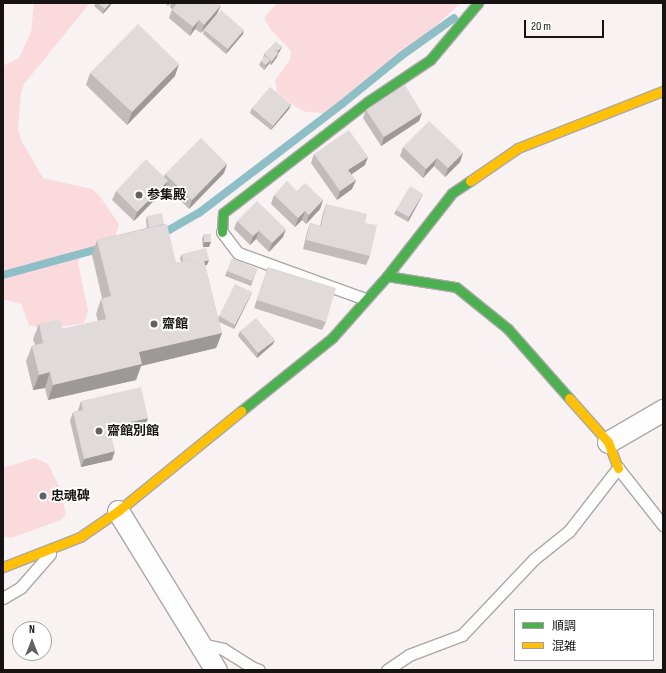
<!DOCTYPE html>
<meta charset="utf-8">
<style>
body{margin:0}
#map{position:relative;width:666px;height:673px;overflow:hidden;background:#f8f2f2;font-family:"Sofia Sans Condensed","Noto Sans JP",sans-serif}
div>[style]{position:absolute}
.green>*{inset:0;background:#fbdade}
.stream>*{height:8px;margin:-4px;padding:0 4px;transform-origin:4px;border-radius:4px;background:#8ebfc7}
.roads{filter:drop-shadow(1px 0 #ada8a8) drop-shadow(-1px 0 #ada8a8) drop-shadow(0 1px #ada8a8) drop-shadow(0 -1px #ada8a8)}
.lane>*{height:11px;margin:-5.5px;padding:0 5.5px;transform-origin:5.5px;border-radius:5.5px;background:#fefdfd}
.street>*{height:21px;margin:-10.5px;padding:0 10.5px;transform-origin:10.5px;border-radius:10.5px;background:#fefdfd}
.fast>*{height:9px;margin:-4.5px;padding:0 4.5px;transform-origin:4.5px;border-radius:4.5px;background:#4caf50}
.slow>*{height:9px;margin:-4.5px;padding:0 4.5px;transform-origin:4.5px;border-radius:4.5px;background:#ffc107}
.wall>*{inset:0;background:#c1bbbc}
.shaded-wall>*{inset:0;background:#9d9999}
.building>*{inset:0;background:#e0dadb}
.dots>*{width:11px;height:11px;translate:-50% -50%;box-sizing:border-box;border:2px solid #fff;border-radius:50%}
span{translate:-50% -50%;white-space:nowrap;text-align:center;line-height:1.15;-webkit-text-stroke:3.5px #fff;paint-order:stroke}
.poi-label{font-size:13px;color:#171313;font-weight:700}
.left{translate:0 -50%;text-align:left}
.frame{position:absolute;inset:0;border:4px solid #171313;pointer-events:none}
.legend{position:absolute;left:514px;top:609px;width:140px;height:52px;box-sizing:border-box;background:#fff;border:1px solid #a2a1a1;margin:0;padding:5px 7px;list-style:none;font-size:12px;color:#171313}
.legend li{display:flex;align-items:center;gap:8px;height:20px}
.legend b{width:20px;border:1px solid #a2a1a1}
.north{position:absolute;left:12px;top:621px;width:40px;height:40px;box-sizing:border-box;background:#fff;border:1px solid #a2a1a1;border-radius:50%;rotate:0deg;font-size:11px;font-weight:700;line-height:16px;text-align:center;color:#171313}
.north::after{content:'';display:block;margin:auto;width:14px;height:18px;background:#666161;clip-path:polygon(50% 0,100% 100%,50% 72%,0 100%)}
.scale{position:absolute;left:524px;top:20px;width:80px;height:18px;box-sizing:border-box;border:2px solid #171313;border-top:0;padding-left:5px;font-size:12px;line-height:14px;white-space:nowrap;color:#171313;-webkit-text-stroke:3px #fff;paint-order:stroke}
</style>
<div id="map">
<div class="green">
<div style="clip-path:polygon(34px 3px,90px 3px,24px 84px,21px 93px,18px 129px,21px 140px,43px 178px,92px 189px,99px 195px,119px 224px,115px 237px,84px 251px,78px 262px,88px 311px,84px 323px,45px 330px,29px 325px,21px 304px,7px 300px,3px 301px,3px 66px,19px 58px,31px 32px)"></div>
<div style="clip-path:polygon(277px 3px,460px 3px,432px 30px,324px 113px,306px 112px,296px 107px,277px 92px,275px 80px,290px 60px,291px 51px,271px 30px,264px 18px)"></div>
<div style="clip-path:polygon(35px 458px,48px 464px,60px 488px,66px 514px,61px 520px,11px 538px,3px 536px,3px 468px)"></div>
</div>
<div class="stream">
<div style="left:158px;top:233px;width:11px;rotate:-15deg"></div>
<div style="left:169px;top:230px;width:34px;rotate:-30deg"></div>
<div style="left:199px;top:213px;width:180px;rotate:-37.3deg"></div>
<div style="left:342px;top:104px;width:76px;rotate:-39.1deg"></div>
<div style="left:401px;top:56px;width:65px;rotate:-35.6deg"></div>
<div style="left:3px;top:275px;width:103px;rotate:-15.3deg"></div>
</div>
<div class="roads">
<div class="lane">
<div style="left:222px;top:232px;width:26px;rotate:53deg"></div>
<div style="left:238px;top:253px;width:135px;rotate:19.9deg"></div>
<div style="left:3px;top:598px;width:21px;rotate:-31deg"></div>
<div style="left:21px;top:587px;width:44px;rotate:-48.7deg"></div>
<div style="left:200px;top:644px;width:24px;rotate:12deg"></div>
<div style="left:223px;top:649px;width:36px;rotate:32deg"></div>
<div style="left:253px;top:668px;width:6px;rotate:18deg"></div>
<div style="left:387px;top:670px;width:27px;rotate:-34deg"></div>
<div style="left:409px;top:655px;width:57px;rotate:-20.7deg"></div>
<div style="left:462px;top:635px;width:105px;rotate:-46.5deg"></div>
<div style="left:534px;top:559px;width:45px;rotate:-38.7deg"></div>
<div style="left:569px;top:531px;width:80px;rotate:-52.1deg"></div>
<div style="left:618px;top:468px;width:73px;rotate:51.7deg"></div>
</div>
<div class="street">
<div style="left:608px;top:442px;width:64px;rotate:-30.2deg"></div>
<div style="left:118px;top:511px;width:187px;rotate:58.4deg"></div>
</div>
<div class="fast">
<div style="left:222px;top:232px;width:19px;rotate:-87deg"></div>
<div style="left:223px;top:213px;width:182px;rotate:-37.6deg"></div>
<div style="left:367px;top:102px;width:76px;rotate:-33.7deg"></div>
<div style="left:430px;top:60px;width:75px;rotate:-49.9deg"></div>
<div style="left:387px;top:276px;width:70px;rotate:9.1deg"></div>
<div style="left:456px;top:287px;width:67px;rotate:38.9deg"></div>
<div style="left:508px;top:329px;width:92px;rotate:48.5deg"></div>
<div style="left:241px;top:411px;width:117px;rotate:-38.7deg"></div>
<div style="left:332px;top:338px;width:83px;rotate:-48.4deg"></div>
<div style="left:387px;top:276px;width:105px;rotate:-51.9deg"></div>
<div style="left:452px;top:193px;width:22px;rotate:-34deg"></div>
</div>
<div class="slow">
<div style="left:470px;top:181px;width:58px;rotate:-34.5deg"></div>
<div style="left:518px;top:148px;width:156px;rotate:-21.5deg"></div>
<div style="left:569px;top:398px;width:59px;rotate:48.4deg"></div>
<div style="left:608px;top:442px;width:28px;rotate:69deg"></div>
<div style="left:3px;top:567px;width:83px;rotate:-21.3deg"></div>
<div style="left:80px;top:537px;width:46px;rotate:-34.4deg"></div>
<div style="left:118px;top:511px;width:159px;rotate:-39.1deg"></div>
</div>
</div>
<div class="wall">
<div style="clip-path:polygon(96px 3px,113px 3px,112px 5px,111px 4px,110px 6px,103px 14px,94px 6px)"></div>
<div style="clip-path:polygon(165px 3px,171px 3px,168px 6px)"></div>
<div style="clip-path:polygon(171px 3px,218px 3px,201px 33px,195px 29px,190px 36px,169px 18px,172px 9px,170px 7px)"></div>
<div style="clip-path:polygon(204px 30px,243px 34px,226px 54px,203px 34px)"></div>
<div style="clip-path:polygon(276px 42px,280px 51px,278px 53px,277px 57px,271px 65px,269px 64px,264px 70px,259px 65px,261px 61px,263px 59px,264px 54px)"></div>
<div style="clip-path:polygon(90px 73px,175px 76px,127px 125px,86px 85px)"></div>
<div style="clip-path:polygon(291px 104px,289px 109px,271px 130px,250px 113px,252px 108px)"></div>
<div style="clip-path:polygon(366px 110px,422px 113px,419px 121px,381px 146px,363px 118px)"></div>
<div style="clip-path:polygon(403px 147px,463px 153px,460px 162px,445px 177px,434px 166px,423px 178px,400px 156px)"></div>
<div style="clip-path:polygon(314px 154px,365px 165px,351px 174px,356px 180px,352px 189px,337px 200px,311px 163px)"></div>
<div style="clip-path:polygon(227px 164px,224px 173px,189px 209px,166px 186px,165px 189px,134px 221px,112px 200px,116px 191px,164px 177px,165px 174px)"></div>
<div style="clip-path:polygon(297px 191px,323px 200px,320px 209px,306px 224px,302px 220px,295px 227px,271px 204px,274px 195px)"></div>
<div style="clip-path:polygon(423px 194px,421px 198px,408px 222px,394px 214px,396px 210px)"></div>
<div style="clip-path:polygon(326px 204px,365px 223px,370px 256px,366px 265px,303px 249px,307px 232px,310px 223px,320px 226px,323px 213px)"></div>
<div style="clip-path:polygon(147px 216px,164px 224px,176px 263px,181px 262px,180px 258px,182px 254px,207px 265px,205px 265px,218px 318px,219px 316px,252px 292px,234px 329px,219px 322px,222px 333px,216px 348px,141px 366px,136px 380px,48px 400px,45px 388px,33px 390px,26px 361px,32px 346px,35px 345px,33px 339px,39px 324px,62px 329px,98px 321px,96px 314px,101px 299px,102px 298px,92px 255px,97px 240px,147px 228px,146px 220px)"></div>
<div style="clip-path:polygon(237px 221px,283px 237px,269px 252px,256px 239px,250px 245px,234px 229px)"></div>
<div style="clip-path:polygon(204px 234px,209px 247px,203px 247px,202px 239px)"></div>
<div style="clip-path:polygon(232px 259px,257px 269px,251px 286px,225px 276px)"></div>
<div style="clip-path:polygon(268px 267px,326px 322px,322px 330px,254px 308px)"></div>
<div style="clip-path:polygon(240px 331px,273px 344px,257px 358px,238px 336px)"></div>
<div style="clip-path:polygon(81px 401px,145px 426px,111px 434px,112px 460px,81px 467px,70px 421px,73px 412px,78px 411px,78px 410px)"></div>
</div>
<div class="shaded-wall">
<div style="clip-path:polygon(110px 3px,111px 3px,110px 6px,103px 14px,105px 9px)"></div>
<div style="clip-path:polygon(221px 5px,217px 14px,201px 33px,204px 25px)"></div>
<div style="clip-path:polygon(199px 20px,195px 29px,190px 36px,193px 27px)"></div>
<div style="clip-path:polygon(244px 30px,243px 34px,226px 54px,228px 49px)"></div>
<div style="clip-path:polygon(282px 46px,280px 51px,276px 56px,278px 51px)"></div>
<div style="clip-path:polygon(278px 53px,277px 57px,271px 65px,272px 61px)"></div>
<div style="clip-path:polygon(270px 60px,268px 65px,264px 70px,266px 65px)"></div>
<div style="clip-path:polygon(179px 64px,175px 76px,127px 125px,132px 112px)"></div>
<div style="clip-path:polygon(291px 104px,289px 109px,271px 130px,273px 126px)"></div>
<div style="clip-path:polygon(422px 113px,419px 121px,381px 146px,384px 137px)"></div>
<div style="clip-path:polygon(463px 153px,460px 162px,445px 177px,448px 168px)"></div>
<div style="clip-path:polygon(368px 157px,365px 165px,345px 179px,348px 170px)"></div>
<div style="clip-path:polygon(437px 158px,434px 166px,423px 178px,426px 169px)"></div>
<div style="clip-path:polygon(227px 164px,224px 173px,189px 209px,192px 200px)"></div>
<div style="clip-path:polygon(356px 180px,352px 189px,337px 200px,340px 191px)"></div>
<div style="clip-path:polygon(168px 181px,165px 189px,134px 221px,137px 212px)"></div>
<div style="clip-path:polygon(423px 194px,421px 198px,408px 222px,409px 217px)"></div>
<div style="clip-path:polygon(323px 200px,320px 209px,306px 224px,309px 215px)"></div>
<div style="clip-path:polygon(305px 211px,302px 220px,295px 227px,298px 218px)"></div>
<div style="clip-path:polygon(286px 229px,283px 237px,269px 252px,272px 243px)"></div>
<div style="clip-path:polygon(259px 231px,256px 239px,250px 245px,253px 236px)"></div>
<div style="clip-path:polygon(204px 242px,211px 242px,209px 247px,203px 247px)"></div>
<div style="clip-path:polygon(209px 260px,207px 265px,183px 270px,184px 265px)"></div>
<div style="clip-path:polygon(252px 292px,250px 297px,234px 329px,235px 325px)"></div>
<div style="clip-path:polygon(222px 333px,216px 348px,141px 366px,136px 380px,48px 400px,53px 385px,139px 352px)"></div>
<div style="clip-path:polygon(275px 340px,273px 344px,257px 358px,258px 353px)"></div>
<div style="clip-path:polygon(50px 372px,45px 388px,33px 390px,39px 375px)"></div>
<div style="clip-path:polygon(148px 418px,145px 426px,106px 436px,109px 427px)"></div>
<div style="clip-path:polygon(115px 451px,112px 460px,81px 467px,84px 459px)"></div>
</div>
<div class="building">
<div style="clip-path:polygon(98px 3px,110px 3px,105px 9px)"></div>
<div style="clip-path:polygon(177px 3px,218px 3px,221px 5px,204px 25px,199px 20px,193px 27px,172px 10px)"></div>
<div style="clip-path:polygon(221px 10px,244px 30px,228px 49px,204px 30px)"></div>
<div style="clip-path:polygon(138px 24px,179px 64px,132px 112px,90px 73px)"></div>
<div style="clip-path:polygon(276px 42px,282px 46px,278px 51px,274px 49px,278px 53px,272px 61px,264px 54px)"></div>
<div style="clip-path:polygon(265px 56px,270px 60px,266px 65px,261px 61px)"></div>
<div style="clip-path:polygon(405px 85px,422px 113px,384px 137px,366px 110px)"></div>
<div style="clip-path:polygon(270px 87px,291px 104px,273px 126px,252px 108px)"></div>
<div style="clip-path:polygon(429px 121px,463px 153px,448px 168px,437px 158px,426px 169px,403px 147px)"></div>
<div style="clip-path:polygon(349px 130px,368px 157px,348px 170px,356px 180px,340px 191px,314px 154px)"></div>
<div style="clip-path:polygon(201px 138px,227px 164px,192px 200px,165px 174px)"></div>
<div style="clip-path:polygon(146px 159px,168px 181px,137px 212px,116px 191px)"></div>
<div style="clip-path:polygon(287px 181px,297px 191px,305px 183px,323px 200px,309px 215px,305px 211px,298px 218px,274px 195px)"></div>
<div style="clip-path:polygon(410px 186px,423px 194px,409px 217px,396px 210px)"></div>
<div style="clip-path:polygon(257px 201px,286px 229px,272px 243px,259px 231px,253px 236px,237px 221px)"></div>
<div style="clip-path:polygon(326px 204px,367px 214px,365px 223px,377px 225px,370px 256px,306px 240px,310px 223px,321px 226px)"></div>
<div style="clip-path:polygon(162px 213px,164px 224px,149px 228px,147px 216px)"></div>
<div style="clip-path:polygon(167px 224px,176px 263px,203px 256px,222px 333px,139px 352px,142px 364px,53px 385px,50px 372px,39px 375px,32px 346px,43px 343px,39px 324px,60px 319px,62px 329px,106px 319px,101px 299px,111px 296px,97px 240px)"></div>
<div style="clip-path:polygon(204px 234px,211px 234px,211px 242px,204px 242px)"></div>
<div style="clip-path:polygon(206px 248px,209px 260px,204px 261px,203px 256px,183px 261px,182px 254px)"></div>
<div style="clip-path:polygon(232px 259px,257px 269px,252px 281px,227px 271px)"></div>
<div style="clip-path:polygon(268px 267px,336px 288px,326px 322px,257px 300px)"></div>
<div style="clip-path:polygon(235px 284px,252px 292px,235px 325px,219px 316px)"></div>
<div style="clip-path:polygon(256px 318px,275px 340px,258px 353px,240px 331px)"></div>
<div style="clip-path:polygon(141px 387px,148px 418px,109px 427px,115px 451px,84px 459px,73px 412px,83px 410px,81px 401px)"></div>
</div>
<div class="dots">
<div style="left:139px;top:195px;background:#666161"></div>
<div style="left:154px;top:324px;background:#666161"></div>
<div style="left:99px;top:431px;background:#666161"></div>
<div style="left:43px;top:496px;background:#666161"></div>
</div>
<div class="poi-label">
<span class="left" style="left:147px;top:195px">参集殿</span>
<span class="left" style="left:162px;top:324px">齋館</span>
<span class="left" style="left:107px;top:431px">齋館別館</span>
<span class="left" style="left:51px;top:496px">忠魂碑</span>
</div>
<div class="frame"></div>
<ul class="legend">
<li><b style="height:5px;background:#4caf50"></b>順調</li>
<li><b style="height:5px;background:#ffc107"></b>混雑</li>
</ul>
<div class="north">N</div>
<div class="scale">20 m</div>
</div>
